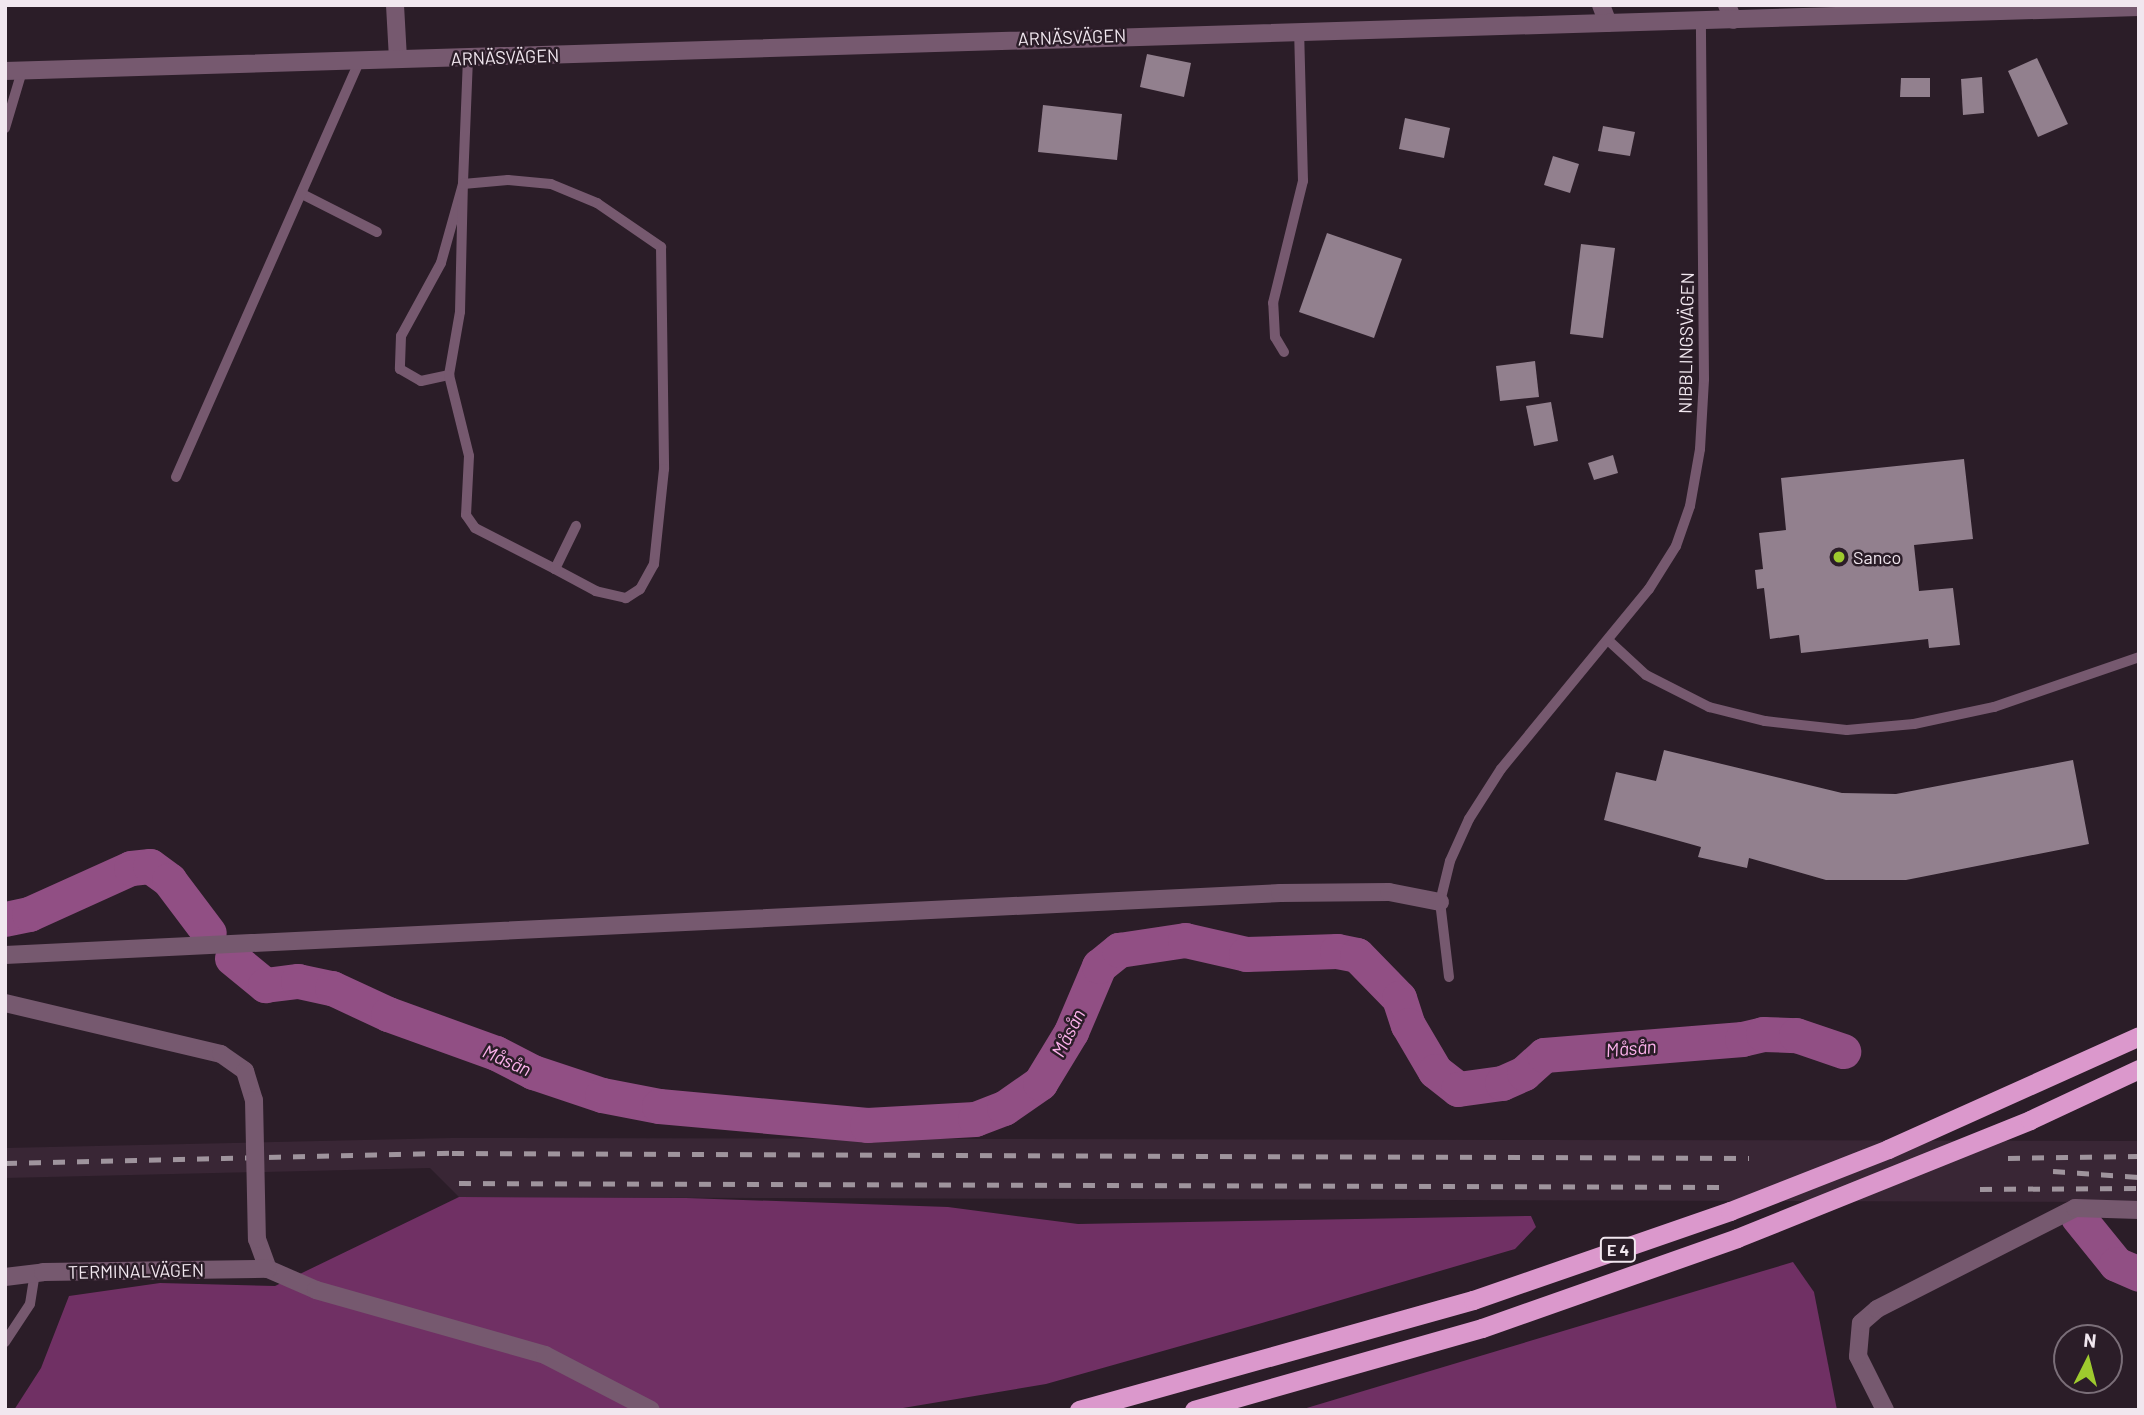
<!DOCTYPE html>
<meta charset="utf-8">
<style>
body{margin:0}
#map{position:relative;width:2144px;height:1415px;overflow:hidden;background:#2b1d28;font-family:Barlow,sans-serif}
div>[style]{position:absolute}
.built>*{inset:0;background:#392635}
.forest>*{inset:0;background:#703064}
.river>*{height:35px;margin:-17.5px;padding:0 17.5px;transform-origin:17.5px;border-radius:17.5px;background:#914f84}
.building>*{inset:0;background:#92808e}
.service>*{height:10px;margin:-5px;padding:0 5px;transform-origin:5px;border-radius:5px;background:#76596f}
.minor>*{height:18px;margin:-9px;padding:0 9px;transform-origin:9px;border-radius:9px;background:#76596f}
.tertiary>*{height:18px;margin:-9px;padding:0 9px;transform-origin:9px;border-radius:9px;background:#76596f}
.trunk>*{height:19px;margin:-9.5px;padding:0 9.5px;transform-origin:9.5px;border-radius:9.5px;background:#db98cc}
.rail>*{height:5px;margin-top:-2.5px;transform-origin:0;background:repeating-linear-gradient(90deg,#9f949d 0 12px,transparent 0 24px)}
.minor-bridge>*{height:18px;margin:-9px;padding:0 9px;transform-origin:9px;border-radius:9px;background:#76596f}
.dots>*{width:19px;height:19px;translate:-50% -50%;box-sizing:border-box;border:4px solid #2b1d28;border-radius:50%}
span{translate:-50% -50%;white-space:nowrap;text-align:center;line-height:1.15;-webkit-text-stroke:5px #2b1d28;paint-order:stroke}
.shield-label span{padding:2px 5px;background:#2b1d28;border:2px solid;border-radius:5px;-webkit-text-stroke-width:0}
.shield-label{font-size:16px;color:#f1e7ef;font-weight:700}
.street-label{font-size:18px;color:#f1e7ef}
.poi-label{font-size:18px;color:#f1e7ef}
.left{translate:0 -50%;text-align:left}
.water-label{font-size:19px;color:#fcb1eb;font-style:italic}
.frame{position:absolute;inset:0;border:7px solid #f1e7ef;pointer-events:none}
.north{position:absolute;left:2053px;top:1324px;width:70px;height:70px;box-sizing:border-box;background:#2b1d28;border:2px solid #7a6e78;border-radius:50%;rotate:6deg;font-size:19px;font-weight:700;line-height:28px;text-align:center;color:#f1e7ef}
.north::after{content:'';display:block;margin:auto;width:24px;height:32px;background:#9eca2e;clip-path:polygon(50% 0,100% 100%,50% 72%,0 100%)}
</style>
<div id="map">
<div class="built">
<div style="clip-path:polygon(452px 1138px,2139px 1141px,2139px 1202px,459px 1197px,430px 1168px,5px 1178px,5px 1148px)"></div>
</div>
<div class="forest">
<div style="clip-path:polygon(459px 1197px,686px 1198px,948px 1207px,1078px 1224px,1531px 1216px,1536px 1227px,1515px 1249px,1262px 1323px,1046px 1384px,891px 1410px,14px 1410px,41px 1368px,69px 1296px,160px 1283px,275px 1286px)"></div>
<div style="clip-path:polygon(1793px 1262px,1814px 1292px,1837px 1410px,1300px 1410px)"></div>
</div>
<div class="river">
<div style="left:5px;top:919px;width:25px;rotate:-12deg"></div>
<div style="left:29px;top:914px;width:112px;rotate:-24.3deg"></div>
<div style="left:131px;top:868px;width:19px;rotate:-6deg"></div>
<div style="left:150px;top:866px;width:24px;rotate:36deg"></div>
<div style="left:169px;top:880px;width:66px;rotate:53deg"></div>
<div style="left:232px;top:958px;width:43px;rotate:39.3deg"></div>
<div style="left:265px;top:985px;width:33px;rotate:-7deg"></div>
<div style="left:298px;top:981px;width:35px;rotate:12deg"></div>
<div style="left:332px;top:988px;width:62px;rotate:24.9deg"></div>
<div style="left:388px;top:1014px;width:115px;rotate:19.9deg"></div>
<div style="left:496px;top:1053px;width:42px;rotate:27.2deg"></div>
<div style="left:533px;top:1072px;width:73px;rotate:18.4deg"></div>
<div style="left:602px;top:1095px;width:58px;rotate:10.9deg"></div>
<div style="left:659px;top:1106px;width:209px;rotate:5.2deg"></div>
<div style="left:867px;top:1125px;width:108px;rotate:-3.2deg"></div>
<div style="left:975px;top:1119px;width:31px;rotate:-21deg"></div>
<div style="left:1004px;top:1108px;width:44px;rotate:-34.8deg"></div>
<div style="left:1040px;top:1083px;width:60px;rotate:-58.7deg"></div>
<div style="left:1071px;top:1032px;width:72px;rotate:-67deg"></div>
<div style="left:1099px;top:966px;width:26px;rotate:-39deg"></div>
<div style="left:1119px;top:950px;width:67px;rotate:-8.6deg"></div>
<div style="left:1185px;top:940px;width:63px;rotate:12.9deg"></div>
<div style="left:1246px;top:954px;width:91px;rotate:-1.9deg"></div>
<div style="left:1337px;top:951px;width:20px;rotate:11deg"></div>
<div style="left:1357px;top:955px;width:60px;rotate:45.7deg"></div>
<div style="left:1399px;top:998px;width:28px;rotate:72deg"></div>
<div style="left:1408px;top:1025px;width:53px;rotate:59.6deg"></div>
<div style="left:1435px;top:1071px;width:29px;rotate:38deg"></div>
<div style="left:1458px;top:1089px;width:44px;rotate:-7.8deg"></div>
<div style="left:1502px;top:1083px;width:24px;rotate:-24deg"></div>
<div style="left:1524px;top:1073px;width:27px;rotate:-42deg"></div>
<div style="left:1544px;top:1055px;width:199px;rotate:-4.6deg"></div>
<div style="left:1742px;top:1039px;width:22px;rotate:-13deg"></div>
<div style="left:1763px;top:1034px;width:33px;rotate:2deg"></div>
<div style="left:1796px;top:1035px;width:50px;rotate:18.8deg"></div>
<div style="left:2078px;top:1217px;width:60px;rotate:51deg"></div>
<div style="left:2116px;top:1264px;width:25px;rotate:23deg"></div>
</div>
<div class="building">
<div style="clip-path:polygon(1147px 54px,1191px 63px,1184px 97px,1140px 87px)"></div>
<div style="clip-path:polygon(2037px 58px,2068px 124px,2038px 137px,2008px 71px)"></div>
<div style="clip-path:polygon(1982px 77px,1984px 113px,1963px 115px,1961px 79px)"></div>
<div style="clip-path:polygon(1901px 78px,1930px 78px,1930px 97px,1900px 97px)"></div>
<div style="clip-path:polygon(1043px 105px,1122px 114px,1117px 160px,1038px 152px)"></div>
<div style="clip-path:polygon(1405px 118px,1450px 128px,1444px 158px,1399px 149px)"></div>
<div style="clip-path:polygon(1603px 126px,1635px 132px,1630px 156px,1598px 151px)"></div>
<div style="clip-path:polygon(1553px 156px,1579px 164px,1570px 193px,1544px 185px)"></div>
<div style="clip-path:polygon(1327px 233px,1402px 259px,1374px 338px,1299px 312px)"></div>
<div style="clip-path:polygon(1581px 244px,1615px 248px,1603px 338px,1570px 334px)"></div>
<div style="clip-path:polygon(1535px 361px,1539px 397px,1500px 401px,1496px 366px)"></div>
<div style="clip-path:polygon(1551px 402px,1558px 441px,1534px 446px,1526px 406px)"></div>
<div style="clip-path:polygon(1613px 455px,1618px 473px,1594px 480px,1588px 463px)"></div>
<div style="clip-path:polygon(1964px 459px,1973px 539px,1914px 545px,1919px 591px,1953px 588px,1960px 645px,1929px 648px,1928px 639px,1801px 653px,1799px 635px,1770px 639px,1764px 588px,1757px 589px,1755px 570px,1763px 569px,1759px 533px,1786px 530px,1781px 478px)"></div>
<div style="clip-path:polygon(1664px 750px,1842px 793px,1896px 794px,2073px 760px,2089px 844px,1906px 880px,1826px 880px,1749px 858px,1747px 868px,1698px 857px,1701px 847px,1604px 820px,1616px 772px,1656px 781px)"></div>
</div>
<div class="service">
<div style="left:468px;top:58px;width:126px;rotate:92.3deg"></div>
<div style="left:463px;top:184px;width:82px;rotate:105.6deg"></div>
<div style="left:441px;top:263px;width:83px;rotate:118.7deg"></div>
<div style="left:401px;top:336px;width:33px;rotate:92deg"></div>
<div style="left:400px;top:369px;width:24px;rotate:30deg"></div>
<div style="left:421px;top:381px;width:29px;rotate:-12deg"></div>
<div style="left:449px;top:375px;width:64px;rotate:-80.1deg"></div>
<div style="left:460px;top:312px;width:128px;rotate:-88.7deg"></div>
<div style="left:463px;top:184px;width:45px;rotate:-5.1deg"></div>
<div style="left:508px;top:180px;width:43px;rotate:5.3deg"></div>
<div style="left:551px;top:184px;width:50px;rotate:22.4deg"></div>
<div style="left:597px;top:203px;width:78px;rotate:34.5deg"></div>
<div style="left:661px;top:247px;width:222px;rotate:89.2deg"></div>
<div style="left:664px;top:469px;width:96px;rotate:96deg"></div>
<div style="left:654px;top:564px;width:29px;rotate:119deg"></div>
<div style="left:640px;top:589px;width:17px;rotate:147deg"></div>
<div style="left:626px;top:598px;width:31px;rotate:-167deg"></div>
<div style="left:596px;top:591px;width:47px;rotate:-151.8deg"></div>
<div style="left:5px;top:128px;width:59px;rotate:-73.4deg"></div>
<div style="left:302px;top:194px;width:84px;rotate:26.9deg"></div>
<div style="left:1284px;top:352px;width:17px;rotate:-121deg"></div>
<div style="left:1275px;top:337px;width:34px;rotate:-93deg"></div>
<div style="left:1273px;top:303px;width:126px;rotate:-76.2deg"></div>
<div style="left:1303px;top:181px;width:149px;rotate:-91.5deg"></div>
<div style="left:449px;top:375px;width:83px;rotate:76.1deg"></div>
<div style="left:469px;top:456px;width:59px;rotate:92.9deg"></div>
<div style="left:466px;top:515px;width:16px;rotate:55deg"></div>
<div style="left:475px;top:528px;width:90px;rotate:27.1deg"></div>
<div style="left:555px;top:569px;width:48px;rotate:-64deg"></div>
<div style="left:176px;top:477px;width:456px;rotate:-66.2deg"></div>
<div style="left:1609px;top:641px;width:50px;rotate:42.6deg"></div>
<div style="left:1646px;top:675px;width:71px;rotate:26.9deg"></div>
<div style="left:1709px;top:707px;width:58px;rotate:14deg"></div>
<div style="left:1765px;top:721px;width:82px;rotate:6.3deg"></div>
<div style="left:1847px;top:730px;width:67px;rotate:-5.1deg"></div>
<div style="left:1914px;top:724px;width:82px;rotate:-12deg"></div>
<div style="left:1994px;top:707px;width:153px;rotate:-19deg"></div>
<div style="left:1449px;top:977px;width:76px;rotate:-96.8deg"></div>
<div style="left:1440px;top:902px;width:42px;rotate:-76.3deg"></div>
<div style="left:1450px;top:861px;width:46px;rotate:-65.7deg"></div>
<div style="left:1469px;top:819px;width:59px;rotate:-57.4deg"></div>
<div style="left:1501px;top:769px;width:233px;rotate:-50.6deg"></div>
<div style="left:1649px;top:589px;width:51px;rotate:-57.9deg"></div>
<div style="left:1676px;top:546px;width:42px;rotate:-70.7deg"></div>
<div style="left:1690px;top:506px;width:58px;rotate:-80deg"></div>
<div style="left:1700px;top:449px;width:70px;rotate:-86.7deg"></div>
<div style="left:1704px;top:379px;width:359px;rotate:-90.5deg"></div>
<div style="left:5px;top:1342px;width:45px;rotate:-56.7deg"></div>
<div style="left:30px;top:1304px;width:31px;rotate:-81deg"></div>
</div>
<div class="minor">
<div style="left:395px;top:5px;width:54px;rotate:86.8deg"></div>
<div style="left:1601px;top:5px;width:19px;rotate:69deg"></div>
<div style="left:1727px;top:5px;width:16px;rotate:68deg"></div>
<div style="left:5px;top:955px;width:1277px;rotate:-2.78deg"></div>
<div style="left:1280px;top:893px;width:109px;rotate:-0.5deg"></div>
<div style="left:1389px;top:892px;width:52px;rotate:11.1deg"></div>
<div style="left:5px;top:1003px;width:222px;rotate:13.3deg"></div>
<div style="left:221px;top:1054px;width:29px;rotate:35deg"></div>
<div style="left:245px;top:1071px;width:30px;rotate:73deg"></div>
<div style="left:257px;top:1239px;width:32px;rotate:70deg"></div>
<div style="left:268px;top:1269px;width:52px;rotate:23.6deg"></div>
<div style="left:316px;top:1290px;width:238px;rotate:15.8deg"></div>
<div style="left:545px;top:1355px;width:119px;rotate:27.4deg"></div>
<div style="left:5px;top:1277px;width:38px;rotate:-7deg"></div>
<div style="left:43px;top:1272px;width:225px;rotate:-0.8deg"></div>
<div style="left:1885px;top:1410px;width:60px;rotate:-116.6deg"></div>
<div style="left:1858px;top:1356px;width:33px;rotate:-85deg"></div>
<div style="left:1861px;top:1323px;width:21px;rotate:-41deg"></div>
<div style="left:1877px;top:1309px;width:222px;rotate:-27deg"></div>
<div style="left:2075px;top:1208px;width:64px;rotate:1.8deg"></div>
</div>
<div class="tertiary">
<div style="left:5px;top:71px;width:2135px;rotate:-1.72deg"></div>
</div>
<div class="trunk">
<div style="left:1079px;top:1410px;width:409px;rotate:-15.6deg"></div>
<div style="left:1473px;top:1300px;width:272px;rotate:-19.1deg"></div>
<div style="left:1730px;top:1211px;width:170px;rotate:-21.4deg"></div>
<div style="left:1888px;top:1149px;width:275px;rotate:-24.2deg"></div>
<div style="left:1194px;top:1410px;width:299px;rotate:-15.9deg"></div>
<div style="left:1482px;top:1328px;width:270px;rotate:-19.4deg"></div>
<div style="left:1737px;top:1238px;width:316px;rotate:-21.9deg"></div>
<div style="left:2030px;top:1120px;width:120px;rotate:-25.1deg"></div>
</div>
<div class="rail">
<div style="left:2008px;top:1158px;width:131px;rotate:-0.9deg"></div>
<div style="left:5px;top:1163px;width:447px;rotate:-1.3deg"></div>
<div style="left:452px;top:1153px;width:1297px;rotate:0.22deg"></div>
<div style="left:2053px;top:1171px;width:86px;rotate:4deg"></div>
<div style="left:459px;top:1183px;width:1263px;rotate:0.18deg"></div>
<div style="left:1980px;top:1189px;width:159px;rotate:-0.4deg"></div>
</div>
<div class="minor-bridge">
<div style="left:254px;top:1100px;width:139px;rotate:88.8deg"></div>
</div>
<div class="dots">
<div style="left:1839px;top:557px;background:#9eca2e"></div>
</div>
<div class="shield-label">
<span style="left:1618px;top:1250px">E 4</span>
</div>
<div class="street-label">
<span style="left:1072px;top:37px;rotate:-2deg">ARNÄSVÄGEN</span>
<span style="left:505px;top:57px;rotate:-2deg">ARNÄSVÄGEN</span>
<span style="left:1686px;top:343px;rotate:-89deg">NIBBLINGSVÄGEN</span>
<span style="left:136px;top:1271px;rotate:-1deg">TERMINALVÄGEN</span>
</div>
<div class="poi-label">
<span class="left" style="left:1853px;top:557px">Sanco</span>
</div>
<div class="water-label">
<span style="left:1068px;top:1033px;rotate:-63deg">Måsån</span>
<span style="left:1631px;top:1048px;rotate:-5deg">Måsån</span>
<span style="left:507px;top:1060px;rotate:24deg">Måsån</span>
</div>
<div class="frame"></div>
<div class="north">N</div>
</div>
